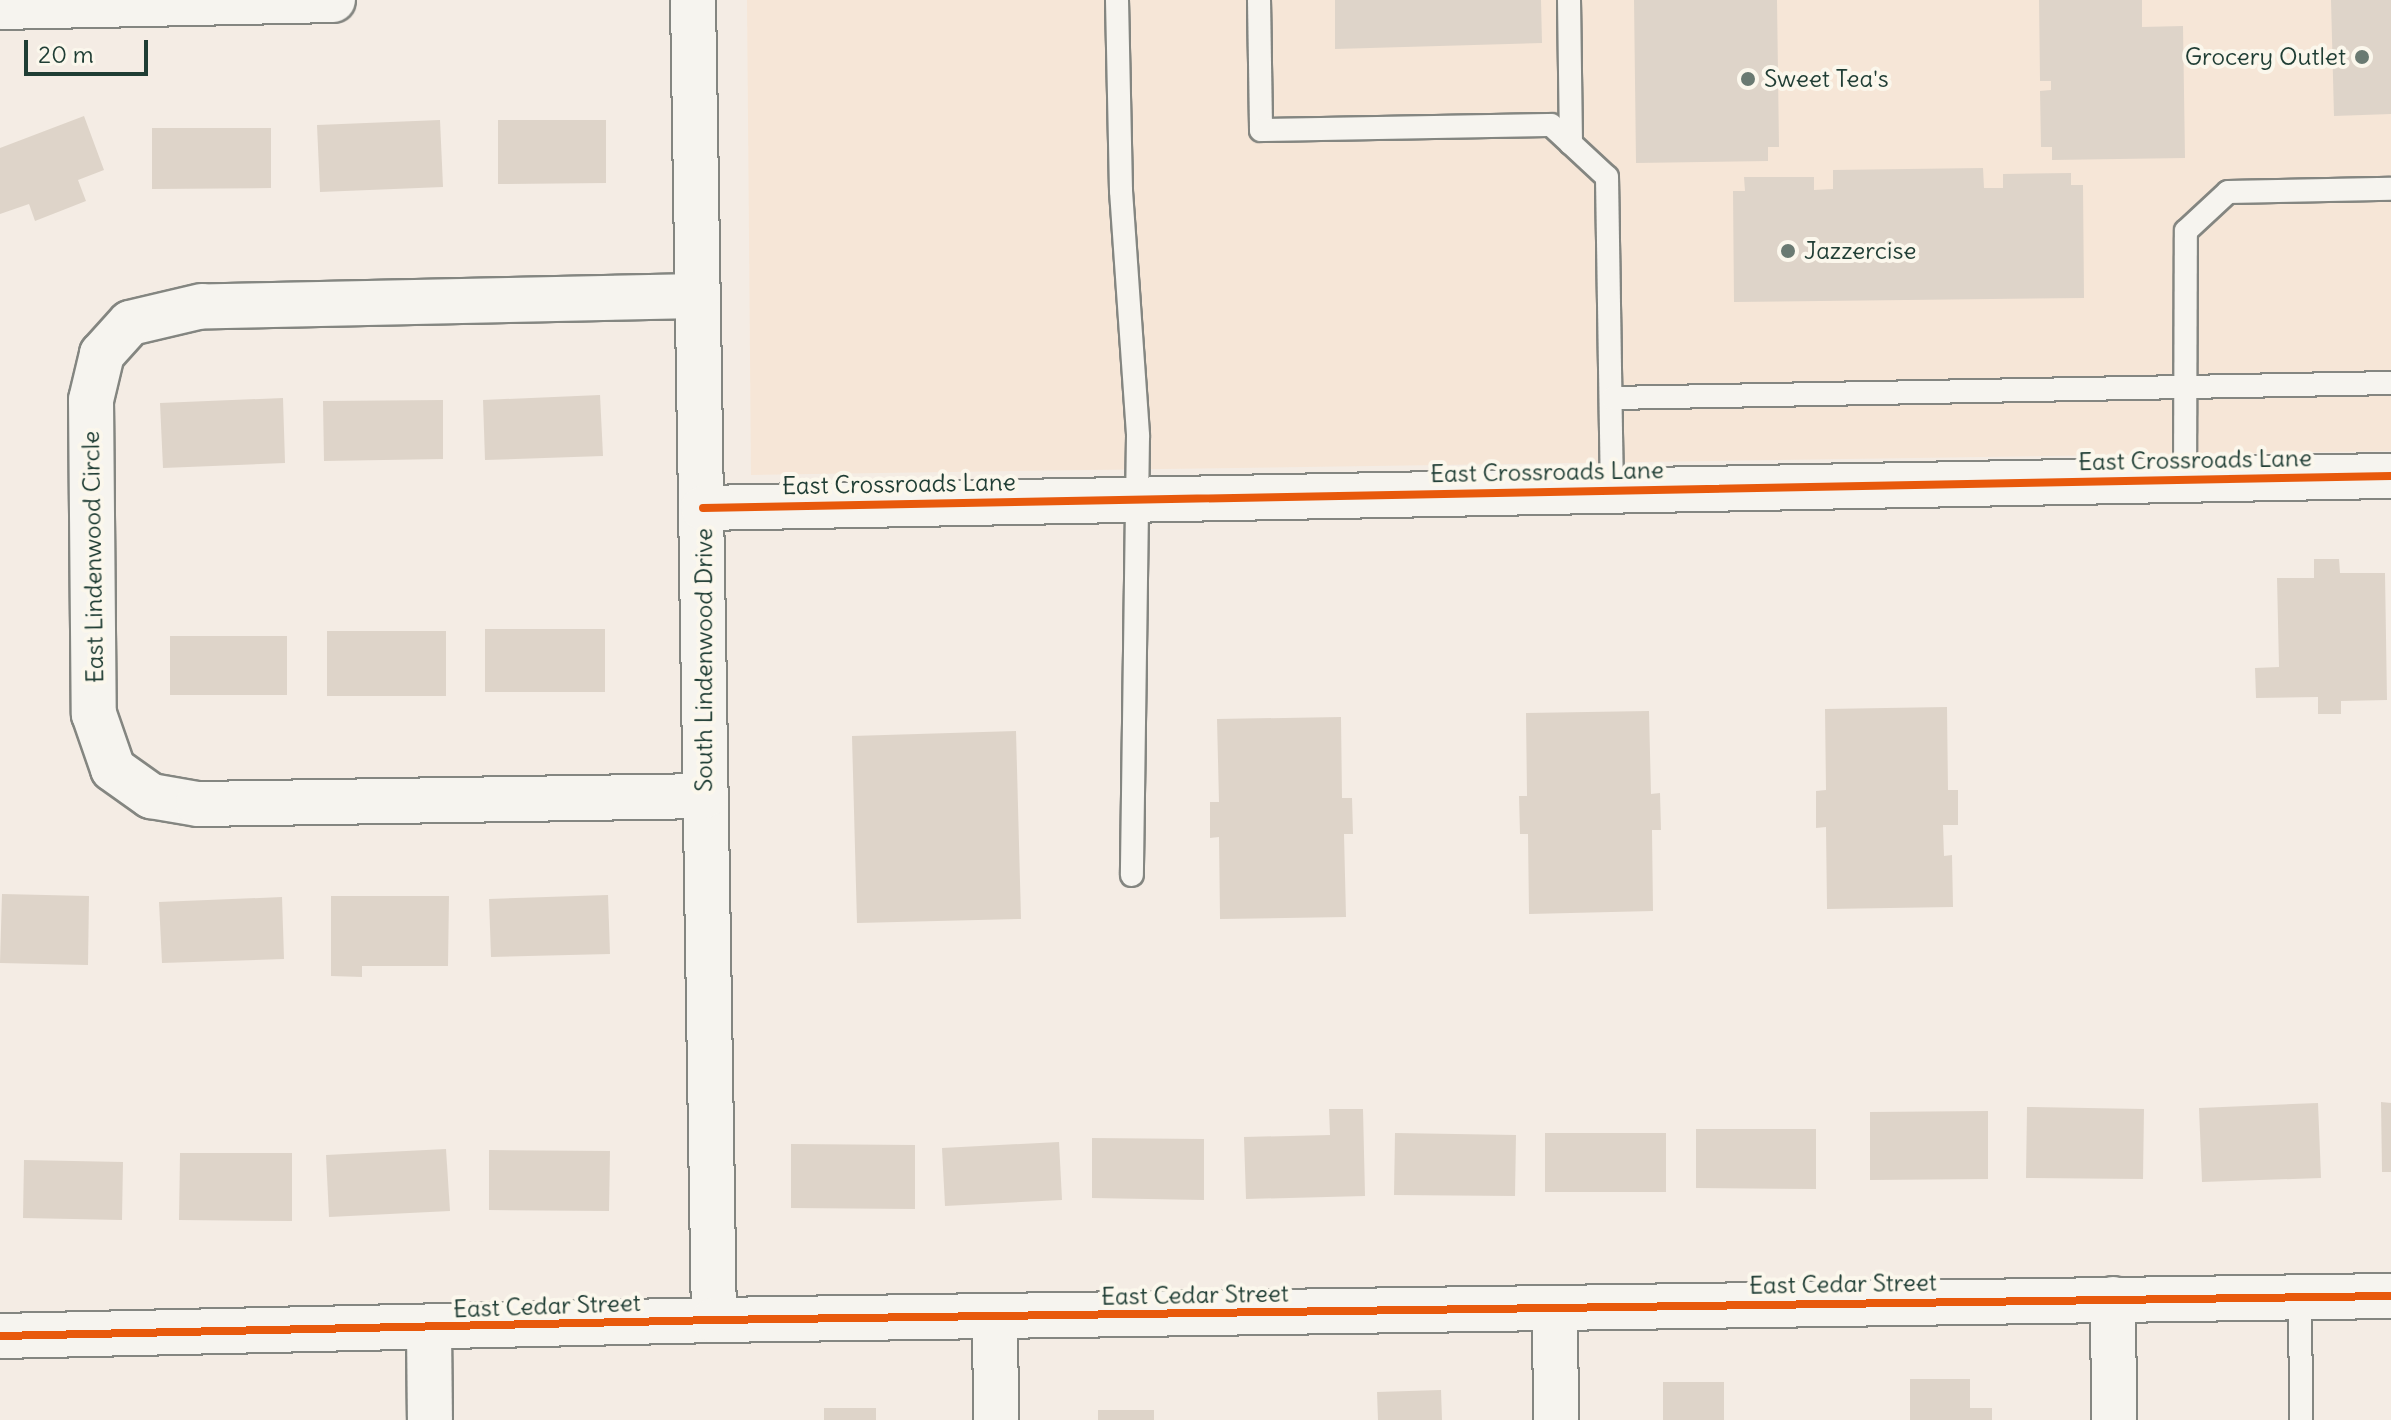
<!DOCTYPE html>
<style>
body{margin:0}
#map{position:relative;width:2391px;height:1420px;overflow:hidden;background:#f4ece4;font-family:Delius,sans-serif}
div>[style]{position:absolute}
.built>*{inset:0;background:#f6e6d7}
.building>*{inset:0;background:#ded4c9}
.roads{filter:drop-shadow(2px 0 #848681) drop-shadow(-2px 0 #848681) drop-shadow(0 2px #848681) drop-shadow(0 -2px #848681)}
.lane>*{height:22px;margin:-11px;padding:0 11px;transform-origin:11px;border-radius:11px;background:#f6f4ef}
.street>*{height:44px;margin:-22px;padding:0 22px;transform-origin:22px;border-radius:22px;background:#f6f4ef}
.cycleway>*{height:8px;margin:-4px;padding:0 4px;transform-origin:4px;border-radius:4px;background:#e8590c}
.dots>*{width:22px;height:22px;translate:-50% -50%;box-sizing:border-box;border:4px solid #fbf7ec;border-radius:50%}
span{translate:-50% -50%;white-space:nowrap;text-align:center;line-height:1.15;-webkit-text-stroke:8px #fbf7ec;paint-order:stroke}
.poi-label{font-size:24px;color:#1f3d34}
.right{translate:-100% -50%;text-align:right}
.left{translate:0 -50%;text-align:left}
.street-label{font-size:24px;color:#1f3d34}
.scale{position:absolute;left:24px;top:40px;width:124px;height:36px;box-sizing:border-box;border:4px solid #1f3d34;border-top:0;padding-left:10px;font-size:24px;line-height:28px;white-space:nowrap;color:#1f3d34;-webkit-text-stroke:6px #fbf7ec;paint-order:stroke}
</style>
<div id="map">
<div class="built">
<div style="clip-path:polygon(747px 0,2391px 0,2391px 451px,751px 475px)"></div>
</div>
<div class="building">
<div style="clip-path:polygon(1335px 0,1541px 0,1542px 43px,1335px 49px)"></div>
<div style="clip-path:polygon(1634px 0,1777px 0,1779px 147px,1768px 147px,1768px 161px,1636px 163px)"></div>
<div style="clip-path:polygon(2039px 0,2142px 0,2142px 27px,2183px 26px,2185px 158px,2052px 160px,2052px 147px,2041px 147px,2040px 91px,2051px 90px,2051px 81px,2040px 81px)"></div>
<div style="clip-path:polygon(2331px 0,2391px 0,2391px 114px,2334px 116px)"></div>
<div style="clip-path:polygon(84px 116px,104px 170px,78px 180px,86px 201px,35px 221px,29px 204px,0 214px,0 148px)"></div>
<div style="clip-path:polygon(440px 120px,443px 187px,320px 192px,317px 125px)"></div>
<div style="clip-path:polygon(498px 120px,606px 120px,606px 183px,498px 184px)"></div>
<div style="clip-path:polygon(152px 128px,271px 128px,271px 188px,152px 189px)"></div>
<div style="clip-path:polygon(1983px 168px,1984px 188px,2003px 188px,2003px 174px,2071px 173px,2071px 185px,2083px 185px,2084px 298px,1734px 302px,1733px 191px,1745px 191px,1744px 177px,1814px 177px,1814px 190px,1833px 189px,1833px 170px)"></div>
<div style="clip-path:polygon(600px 395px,603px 456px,485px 460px,483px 400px)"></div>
<div style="clip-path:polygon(283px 398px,285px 463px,163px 468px,160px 403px)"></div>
<div style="clip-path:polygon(443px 400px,443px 459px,324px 461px,323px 401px)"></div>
<div style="clip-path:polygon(2314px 559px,2339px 559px,2340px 573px,2385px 573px,2387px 700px,2341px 701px,2341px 714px,2318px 714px,2318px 697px,2256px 698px,2255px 668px,2279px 667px,2277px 578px,2314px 578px)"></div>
<div style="clip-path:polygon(485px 629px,605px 629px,605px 692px,485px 692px)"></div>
<div style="clip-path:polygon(327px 631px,446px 631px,446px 696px,327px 696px)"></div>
<div style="clip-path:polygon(170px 636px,287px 636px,287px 695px,170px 695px)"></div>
<div style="clip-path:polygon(1947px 707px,1948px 790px,1958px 790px,1958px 825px,1943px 825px,1944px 856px,1952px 855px,1953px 907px,1827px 909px,1826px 827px,1816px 828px,1816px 791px,1826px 790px,1825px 709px)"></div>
<div style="clip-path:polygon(1649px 711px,1651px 794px,1660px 793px,1661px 830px,1652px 830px,1653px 911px,1529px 914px,1528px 834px,1520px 834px,1519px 796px,1527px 796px,1526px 713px)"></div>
<div style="clip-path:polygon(1341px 717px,1342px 798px,1352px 798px,1353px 834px,1344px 834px,1346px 917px,1220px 919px,1219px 837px,1210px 838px,1210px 802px,1219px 802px,1217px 719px)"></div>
<div style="clip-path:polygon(1016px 731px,1021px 919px,857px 923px,852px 736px)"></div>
<div style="clip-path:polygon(2px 894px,89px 896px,88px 965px,0 963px)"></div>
<div style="clip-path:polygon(608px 895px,610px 954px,491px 957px,489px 899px)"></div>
<div style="clip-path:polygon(331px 896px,449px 896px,448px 966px,362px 966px,362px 977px,331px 976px)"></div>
<div style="clip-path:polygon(282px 897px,284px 959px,162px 963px,159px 902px)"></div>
<div style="clip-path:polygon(2381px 1102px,2391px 1103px,2391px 1172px,2382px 1172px)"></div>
<div style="clip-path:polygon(2318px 1103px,2321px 1178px,2202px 1182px,2199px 1108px)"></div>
<div style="clip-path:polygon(2027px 1107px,2144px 1109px,2143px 1179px,2026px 1178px)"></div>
<div style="clip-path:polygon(1329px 1109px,1363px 1109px,1365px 1196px,1246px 1199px,1244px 1137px,1330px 1135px)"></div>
<div style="clip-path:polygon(1988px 1111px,1988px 1179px,1870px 1180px,1870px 1112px)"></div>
<div style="clip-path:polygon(1696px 1129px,1816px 1129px,1816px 1189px,1696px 1188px)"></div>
<div style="clip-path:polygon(1395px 1133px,1516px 1135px,1515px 1196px,1394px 1195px)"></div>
<div style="clip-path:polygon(1545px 1133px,1666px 1133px,1666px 1192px,1545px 1192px)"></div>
<div style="clip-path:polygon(1092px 1138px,1204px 1139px,1204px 1200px,1092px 1198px)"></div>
<div style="clip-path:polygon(1059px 1142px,1062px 1200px,945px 1206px,942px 1148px)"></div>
<div style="clip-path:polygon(791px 1144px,915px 1145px,915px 1209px,791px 1208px)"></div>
<div style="clip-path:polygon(446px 1149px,450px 1211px,329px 1217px,326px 1155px)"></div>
<div style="clip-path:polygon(489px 1150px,610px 1151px,609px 1211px,489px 1210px)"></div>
<div style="clip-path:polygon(180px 1153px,292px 1153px,292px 1221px,179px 1220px)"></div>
<div style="clip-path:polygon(24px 1160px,123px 1162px,122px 1220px,23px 1218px)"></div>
<div style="clip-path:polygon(1910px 1379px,1970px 1379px,1970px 1408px,1992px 1408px,1992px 1420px,1910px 1420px)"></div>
<div style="clip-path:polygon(1663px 1382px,1724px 1382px,1724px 1420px,1663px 1420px)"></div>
<div style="clip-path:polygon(1441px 1390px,1442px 1420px,1378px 1420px,1377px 1392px)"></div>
<div style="clip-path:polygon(824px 1408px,876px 1408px,876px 1420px,824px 1420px)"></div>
<div style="clip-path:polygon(1098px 1410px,1154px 1410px,1154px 1420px,1098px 1420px)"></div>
</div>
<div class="roads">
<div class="lane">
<div style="left:1117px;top:0;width:191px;rotate:88.8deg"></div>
<div style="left:1121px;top:191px;width:246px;rotate:86deg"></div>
<div style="left:1138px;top:436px;width:439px;rotate:90.8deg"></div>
<div style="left:1259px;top:0;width:130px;rotate:89.1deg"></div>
<div style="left:1261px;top:130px;width:290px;rotate:-1deg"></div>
<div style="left:1551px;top:125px;width:76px;rotate:42.9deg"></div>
<div style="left:1607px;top:177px;width:314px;rotate:89.1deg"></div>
<div style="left:1569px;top:0;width:144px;rotate:89.2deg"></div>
<div style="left:1612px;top:398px;width:779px;rotate:-1.1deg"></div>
<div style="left:2185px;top:480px;width:249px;rotate:-89.8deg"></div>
<div style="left:2186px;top:231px;width:57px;rotate:-42.9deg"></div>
<div style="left:2228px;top:192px;width:163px;rotate:-1.1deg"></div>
<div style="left:2300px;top:1297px;width:123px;rotate:89.5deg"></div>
</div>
<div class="street">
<div style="left:693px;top:0;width:1320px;rotate:89.09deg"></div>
<div style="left:0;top:7px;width:333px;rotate:-1.2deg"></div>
<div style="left:698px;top:296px;width:496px;rotate:178.8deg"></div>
<div style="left:202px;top:306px;width:74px;rotate:166.7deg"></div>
<div style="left:130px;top:323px;width:42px;rotate:132.1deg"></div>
<div style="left:102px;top:354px;width:47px;rotate:103.4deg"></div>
<div style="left:91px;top:400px;width:314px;rotate:89.5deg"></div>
<div style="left:94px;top:714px;width:58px;rotate:70.9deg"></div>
<div style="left:113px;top:769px;width:47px;rotate:35.4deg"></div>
<div style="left:151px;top:796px;width:48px;rotate:9.7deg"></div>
<div style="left:198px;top:804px;width:507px;rotate:-0.9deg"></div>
<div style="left:703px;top:508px;width:1688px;rotate:-1.09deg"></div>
<div style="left:2113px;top:1299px;width:121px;rotate:89.5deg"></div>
<div style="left:1555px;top:1310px;width:110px;rotate:89.5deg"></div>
<div style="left:995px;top:1319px;width:101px;rotate:89.4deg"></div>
<div style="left:429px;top:1329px;width:91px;rotate:89.4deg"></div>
<div style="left:0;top:1336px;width:714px;rotate:-1.28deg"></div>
<div style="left:714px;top:1320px;width:1677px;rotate:-0.82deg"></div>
</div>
</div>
<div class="cycleway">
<div style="left:703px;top:508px;width:1688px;rotate:-1.09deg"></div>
<div style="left:0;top:1336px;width:714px;rotate:-1.28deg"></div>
<div style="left:714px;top:1320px;width:1677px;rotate:-0.82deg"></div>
</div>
<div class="dots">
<div style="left:2362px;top:57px;background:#6a7a72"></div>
<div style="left:1748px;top:79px;background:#6a7a72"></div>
<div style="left:1788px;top:251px;background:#6a7a72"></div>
</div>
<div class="poi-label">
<span class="right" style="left:2346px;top:57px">Grocery Outlet</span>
<span class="left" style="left:1764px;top:79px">Sweet Tea's</span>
<span class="left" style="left:1804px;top:251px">Jazzercise</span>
</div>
<div class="street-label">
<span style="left:2195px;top:460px;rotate:-1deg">East Crossroads Lane</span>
<span style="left:1547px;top:472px;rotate:-1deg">East Crossroads Lane</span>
<span style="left:899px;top:484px;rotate:-1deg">East Crossroads Lane</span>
<span style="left:93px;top:557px;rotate:-91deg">East Lindenwood Circle</span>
<span style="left:704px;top:660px;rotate:-90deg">South Lindenwood Drive</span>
<span style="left:1843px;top:1284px;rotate:-1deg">East Cedar Street</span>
<span style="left:1195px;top:1295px;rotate:-1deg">East Cedar Street</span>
<span style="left:547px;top:1306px;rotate:-2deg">East Cedar Street</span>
</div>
<div class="scale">20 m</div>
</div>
